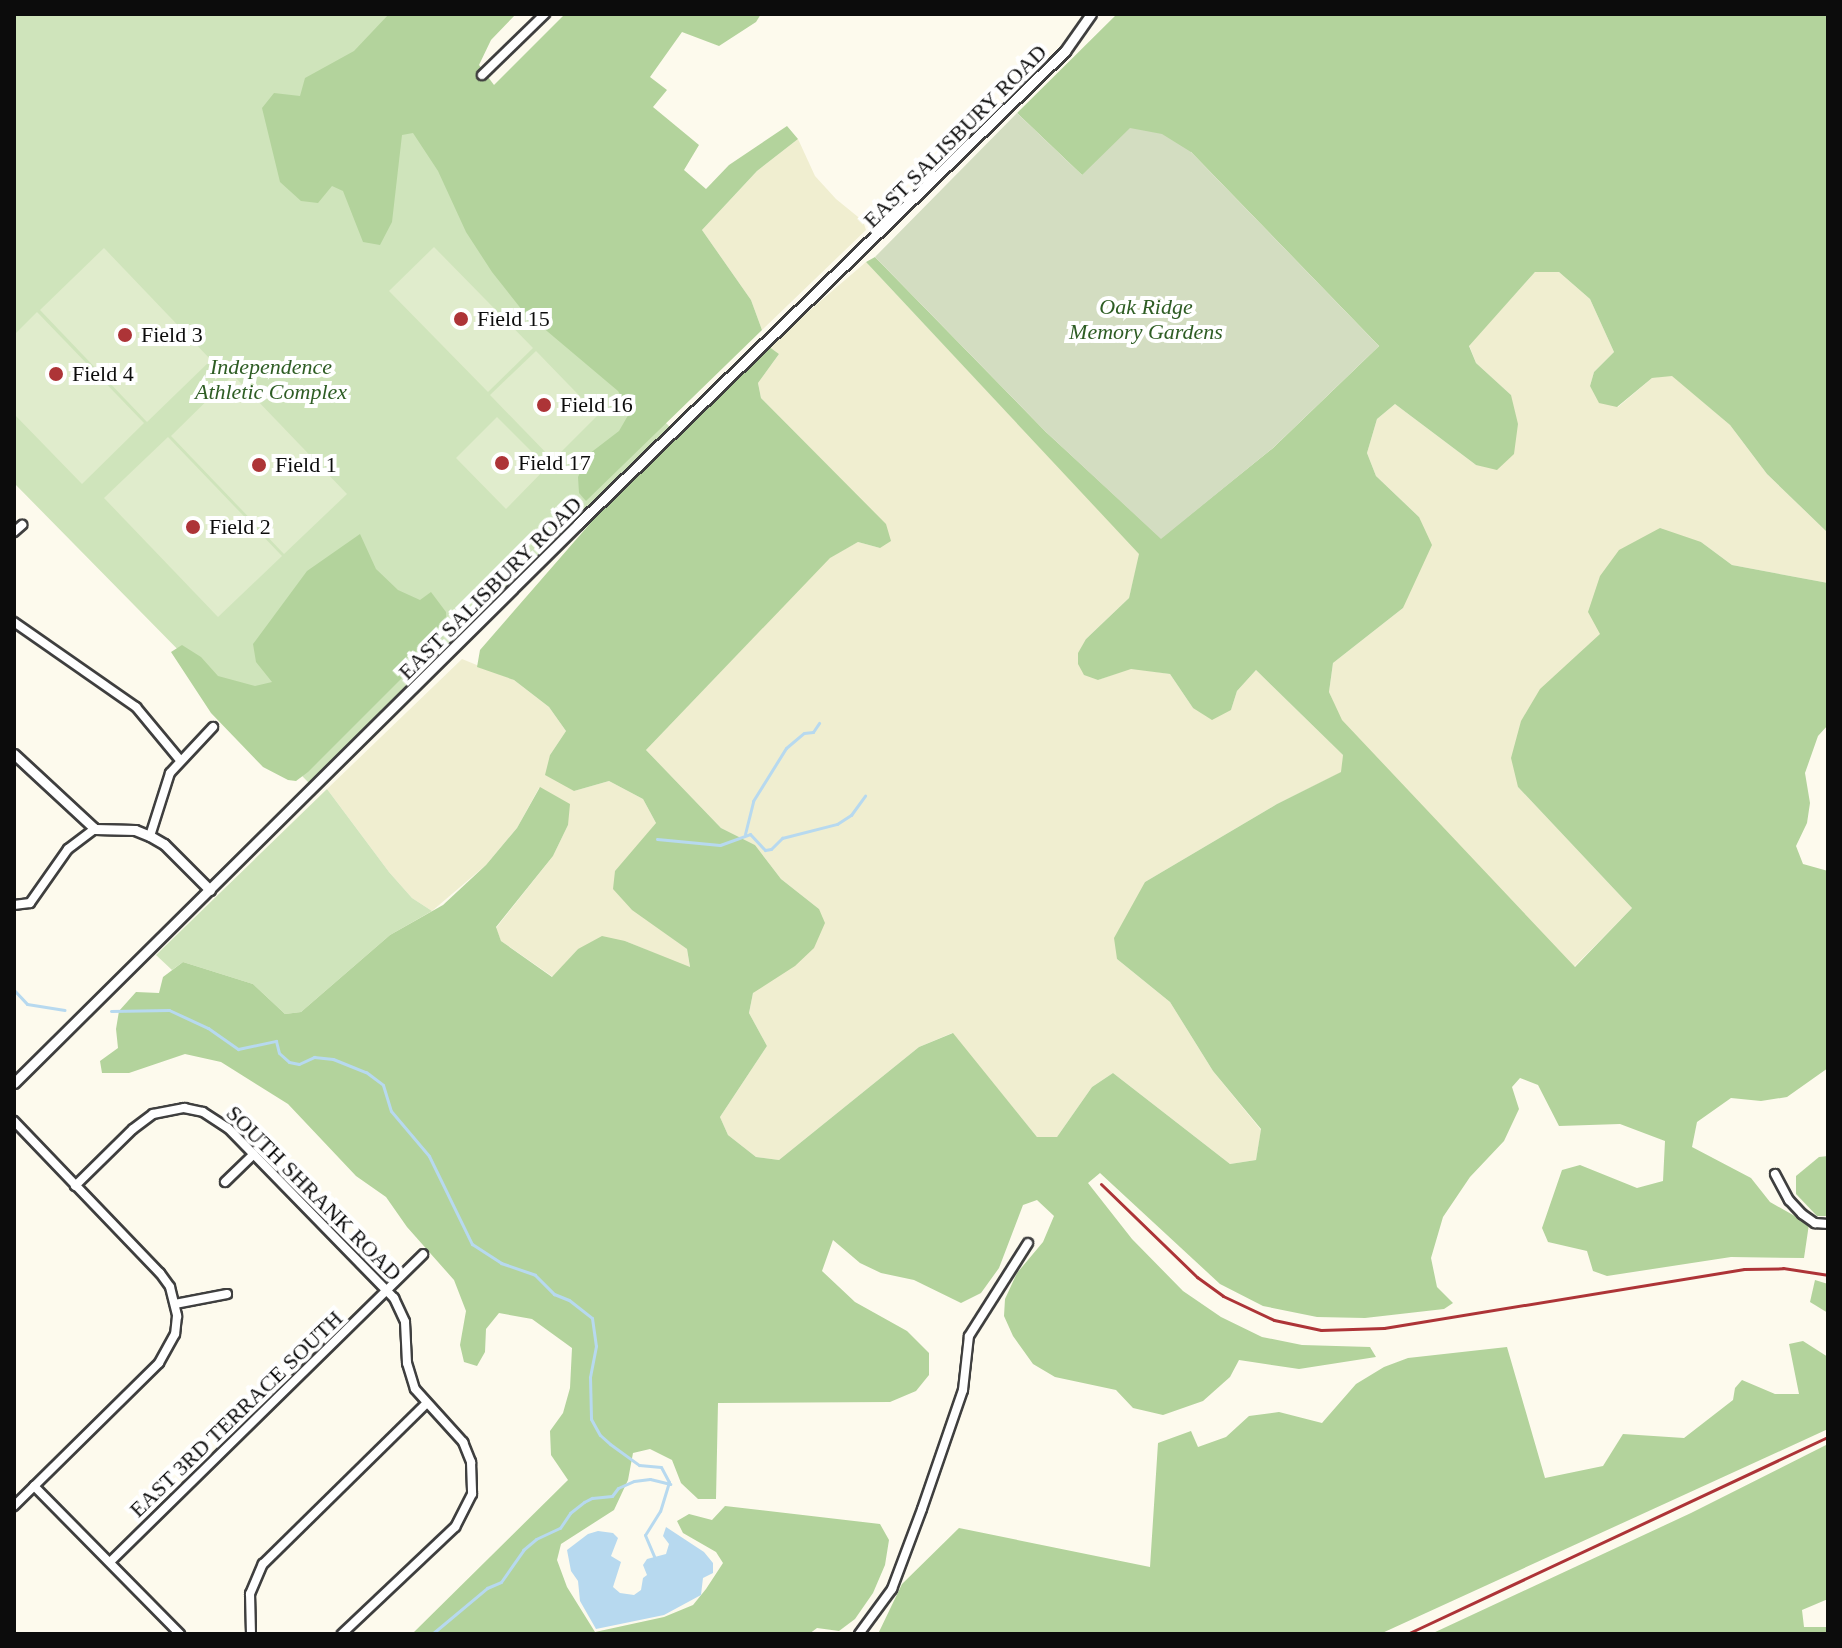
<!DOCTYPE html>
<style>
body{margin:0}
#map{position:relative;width:1842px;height:1648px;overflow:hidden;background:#fdfaed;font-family:"Times New Roman",serif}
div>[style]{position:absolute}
.farmland>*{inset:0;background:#f0eed0}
.green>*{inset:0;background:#cfe4bb}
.forest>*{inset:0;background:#b3d39c}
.cemetery>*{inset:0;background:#d3ddc1}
.pitch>*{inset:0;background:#e0eccc}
.water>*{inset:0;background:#b7d9ef}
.stream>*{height:3px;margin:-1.5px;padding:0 1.5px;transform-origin:1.5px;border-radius:1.5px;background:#b7d9ef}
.roads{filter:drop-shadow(2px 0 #3f3f3f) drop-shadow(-2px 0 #3f3f3f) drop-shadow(0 2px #3f3f3f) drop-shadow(0 -2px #3f3f3f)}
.minor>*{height:8px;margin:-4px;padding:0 4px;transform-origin:4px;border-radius:4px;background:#fff}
.tertiary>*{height:9px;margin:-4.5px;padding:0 4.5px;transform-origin:4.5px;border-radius:4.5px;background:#fff}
.rail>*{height:3px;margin:-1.5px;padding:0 1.5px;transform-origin:1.5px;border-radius:1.5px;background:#ad3437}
.dots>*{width:22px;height:22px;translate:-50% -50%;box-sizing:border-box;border:4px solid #fff;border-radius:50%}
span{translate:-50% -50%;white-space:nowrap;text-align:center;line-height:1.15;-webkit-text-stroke:8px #fff;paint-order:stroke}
.street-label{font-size:22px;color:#0c0c0c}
.park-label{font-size:22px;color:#2e5d24;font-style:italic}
.poi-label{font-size:22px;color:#0c0c0c}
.left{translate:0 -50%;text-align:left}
.frame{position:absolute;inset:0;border:16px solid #0c0c0c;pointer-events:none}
</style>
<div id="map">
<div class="farmland">
<div style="clip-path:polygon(798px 139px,815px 176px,836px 199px,863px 221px,866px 230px,762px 330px,751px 300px,702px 230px,757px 171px)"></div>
<div style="clip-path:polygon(866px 262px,1140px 554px,1129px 598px,1086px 639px,1098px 680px,1131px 668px,1170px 674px,1193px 708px,1231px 710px,1237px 691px,1256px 670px,1343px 755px,1342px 772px,1277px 804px,1145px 882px,1117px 959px,1170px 1002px,1213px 1071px,1261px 1130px,1256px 1160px,1230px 1164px,1113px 1073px,1092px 1087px,1057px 1137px,1037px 1137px,952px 1033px,919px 1047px,779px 1160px,756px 1157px,728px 1135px,720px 1117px,767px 1046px,749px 1013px,753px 993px,819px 909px,781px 879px,755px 845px,721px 828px,646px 750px,830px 557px,858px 542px,880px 548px,885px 524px,761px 398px,758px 383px,779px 354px,768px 346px)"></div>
<div style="clip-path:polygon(1535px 272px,1559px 272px,1590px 299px,1614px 352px,1594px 372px,1590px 386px,1618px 407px,1652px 378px,1672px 375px,1730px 425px,1767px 474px,1828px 533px,1828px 583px,1732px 565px,1701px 542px,1573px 662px,1518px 787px,1632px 908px,1574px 967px,1341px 720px,1329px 692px,1333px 663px,1403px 608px,1419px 517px,1376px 476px,1367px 453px,1377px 419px,1395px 404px,1476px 465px,1511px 395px,1476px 363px,1469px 345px)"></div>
<div style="clip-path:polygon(462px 659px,514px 680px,549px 707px,566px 731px,550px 755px,574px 791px,609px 781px,643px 799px,656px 823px,638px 846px,660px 929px,687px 949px,690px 968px,625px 941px,578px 949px,553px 977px,501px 941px,496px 928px,553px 856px,568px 825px,539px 788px,517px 828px,486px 865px,432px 911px,412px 898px,389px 872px,327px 789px)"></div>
</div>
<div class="green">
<div style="clip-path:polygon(14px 14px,479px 14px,409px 88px,495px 254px,670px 427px,309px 783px,14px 483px)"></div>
<div style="clip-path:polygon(327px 789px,389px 872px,412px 898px,432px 911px,390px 935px,301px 1012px,285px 1014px,253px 984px,183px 962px,172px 970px,156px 955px)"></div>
</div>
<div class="forest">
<div style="clip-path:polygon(389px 14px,516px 14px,491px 40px,479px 65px,494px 85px,565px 14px,761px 14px,756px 22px,719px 46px,682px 32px,650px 77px,667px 90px,653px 107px,699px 145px,684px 170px,706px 189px,729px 165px,787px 126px,798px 139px,757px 171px,702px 230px,751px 300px,762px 330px,586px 501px,579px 493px,578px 477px,589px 454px,619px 431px,630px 412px,618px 391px,522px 310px,492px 272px,466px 232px,438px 171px,413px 133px,402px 135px,392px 222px,380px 245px,363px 242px,343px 191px,332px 186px,318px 203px,301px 201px,280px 182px,262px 108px,274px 93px,300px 96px,305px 78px,354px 51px)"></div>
<div style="clip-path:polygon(1117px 14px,1828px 14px,1828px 533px,1767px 474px,1730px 425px,1672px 376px,1652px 378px,1617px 407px,1599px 403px,1590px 386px,1594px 372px,1614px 352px,1590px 299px,1559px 272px,1535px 272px,1469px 346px,1476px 363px,1511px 395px,1518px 424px,1514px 454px,1497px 470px,1476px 465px,1395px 404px,1377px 419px,1367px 453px,1376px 476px,1419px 517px,1432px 545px,1403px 608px,1333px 663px,1329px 692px,1342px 720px,1575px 967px,1632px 908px,1518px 787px,1511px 758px,1521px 721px,1540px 689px,1600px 634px,1588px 612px,1600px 576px,1619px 550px,1660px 528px,1701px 542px,1732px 565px,1828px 583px,1828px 725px,1818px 736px,1805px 773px,1810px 803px,1807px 823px,1796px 846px,1803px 864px,1828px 871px,1828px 1068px,1787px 1097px,1761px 1101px,1731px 1098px,1697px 1122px,1692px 1147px,1751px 1178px,1770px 1202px,1809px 1224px,1804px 1258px,1731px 1257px,1607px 1276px,1593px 1271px,1587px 1251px,1548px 1242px,1542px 1228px,1562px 1170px,1580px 1165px,1637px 1188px,1663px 1181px,1665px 1141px,1620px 1124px,1559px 1126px,1538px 1085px,1520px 1078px,1512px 1087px,1519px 1109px,1504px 1141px,1470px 1177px,1443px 1217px,1431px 1258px,1437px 1287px,1453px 1303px,1444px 1309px,1365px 1318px,1317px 1317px,1263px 1306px,1220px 1284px,1100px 1173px,1088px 1183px,1132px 1239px,1183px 1291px,1221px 1317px,1262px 1337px,1302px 1345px,1370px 1347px,1376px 1357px,1299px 1369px,1239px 1360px,1230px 1377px,1203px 1401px,1163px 1415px,1133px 1408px,1116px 1390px,1055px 1377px,1033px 1364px,1013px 1336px,1004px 1316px,1005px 1299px,1017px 1273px,1043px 1242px,1054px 1216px,1037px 1200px,1023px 1205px,999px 1268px,981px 1293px,961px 1303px,914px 1280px,881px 1273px,860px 1263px,833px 1240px,822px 1271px,855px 1302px,907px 1331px,929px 1353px,929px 1375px,916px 1391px,890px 1402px,718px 1403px,716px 1499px,698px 1499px,681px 1483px,672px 1460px,650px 1449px,633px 1453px,628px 1480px,614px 1510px,561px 1544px,557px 1560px,567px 1587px,595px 1632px,664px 1617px,693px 1605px,706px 1589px,723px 1563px,716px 1552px,683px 1533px,677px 1521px,689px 1514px,712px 1520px,725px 1506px,880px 1524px,889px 1540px,885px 1565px,873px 1593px,855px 1619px,839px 1631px,817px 1628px,809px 1634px,412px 1634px,568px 1480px,551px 1455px,550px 1431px,563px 1413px,570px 1388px,572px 1348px,532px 1319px,499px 1313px,486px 1329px,485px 1352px,477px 1366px,464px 1362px,460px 1345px,466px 1311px,454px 1280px,407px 1227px,386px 1197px,356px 1176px,288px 1104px,221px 1062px,185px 1054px,129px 1073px,102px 1073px,100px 1061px,118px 1048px,116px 1029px,119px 1011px,136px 992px,159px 993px,163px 977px,183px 962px,253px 984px,285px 1014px,301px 1012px,390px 935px,443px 905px,486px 865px,517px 828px,540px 787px,570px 804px,568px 825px,553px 856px,496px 927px,501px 941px,552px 977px,578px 949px,602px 936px,625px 941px,690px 967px,687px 949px,632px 910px,613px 889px,615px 871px,656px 823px,643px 799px,609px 781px,574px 791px,545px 775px,550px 755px,566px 731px,549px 707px,514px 680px,477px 667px,480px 650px,594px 519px,768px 346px,779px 354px,758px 383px,761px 398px,886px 524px,891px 541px,880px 548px,858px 542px,830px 558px,646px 750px,721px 828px,755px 845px,781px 879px,819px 909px,825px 923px,814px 948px,795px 966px,753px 993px,749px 1013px,767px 1046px,720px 1117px,728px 1135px,756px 1157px,779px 1160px,919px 1047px,953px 1033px,1037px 1137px,1057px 1137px,1092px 1087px,1113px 1073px,1230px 1164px,1256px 1160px,1261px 1129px,1213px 1071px,1170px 1002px,1117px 959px,1114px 938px,1145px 882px,1277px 804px,1341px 772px,1343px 755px,1256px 670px,1237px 691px,1231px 710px,1212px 720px,1193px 708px,1170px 674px,1131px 669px,1098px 680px,1084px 675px,1078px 664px,1078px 653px,1086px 639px,1129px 598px,1139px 554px,866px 262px,875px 257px,1046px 432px,1161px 538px,1273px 448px,1379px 346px,1191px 152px,1082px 175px,1017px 113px)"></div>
<div style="clip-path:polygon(360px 534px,376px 569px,398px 590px,420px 600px,431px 592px,446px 612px,447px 633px,308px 772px,296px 781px,288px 780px,263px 767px,211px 713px,171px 652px,182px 645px,201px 657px,218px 676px,255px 686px,272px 682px,256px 662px,253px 644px,307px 571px)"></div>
<div style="clip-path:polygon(1828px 1156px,1828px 1216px,1817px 1216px,1796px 1194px,1796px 1176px,1819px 1157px)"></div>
<div style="clip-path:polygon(1815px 1280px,1828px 1284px,1828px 1313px,1810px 1302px)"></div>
<div style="clip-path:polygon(1803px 1341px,1828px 1357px,1828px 1429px,1380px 1634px,878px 1634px,902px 1584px,959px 1528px,1150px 1567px,1158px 1443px,1191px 1431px,1198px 1447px,1226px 1437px,1249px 1416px,1279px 1412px,1322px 1423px,1356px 1384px,1384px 1367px,1408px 1358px,1507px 1347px,1545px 1478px,1603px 1466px,1623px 1434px,1684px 1438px,1733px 1400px,1735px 1388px,1742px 1380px,1775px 1394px,1799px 1394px,1789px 1344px)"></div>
<div style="clip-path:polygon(1828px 1444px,1828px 1599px,1802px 1610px,1804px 1627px,1828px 1627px,1828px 1634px,1431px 1634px,1691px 1513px)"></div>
</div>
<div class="cemetery">
<div style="clip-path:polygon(1017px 113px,1082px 175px,1130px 128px,1162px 134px,1191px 152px,1379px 346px,1273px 448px,1161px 539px,1046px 432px,875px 257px)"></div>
</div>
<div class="pitch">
<div style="clip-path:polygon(434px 247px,533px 348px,488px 392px,389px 291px)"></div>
<div style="clip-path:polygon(104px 248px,211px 360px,147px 422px,40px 310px)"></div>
<div style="clip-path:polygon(37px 312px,144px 423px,82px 484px,14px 414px,14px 335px)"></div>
<div style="clip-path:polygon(536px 351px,598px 415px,553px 460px,490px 395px)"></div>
<div style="clip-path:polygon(233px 375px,347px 494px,284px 554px,171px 436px)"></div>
<div style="clip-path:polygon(497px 417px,547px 467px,506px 509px,456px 458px)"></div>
<div style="clip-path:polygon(168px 437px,282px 556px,218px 617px,104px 498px)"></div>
</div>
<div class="water">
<div style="clip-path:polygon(666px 1527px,704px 1552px,713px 1563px,713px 1573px,703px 1578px,701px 1595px,664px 1615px,596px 1629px,580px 1601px,578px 1581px,571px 1571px,567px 1550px,588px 1534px,598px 1531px,613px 1533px,618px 1538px,611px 1556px,621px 1562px,613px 1587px,620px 1593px,634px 1595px,641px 1590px,643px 1578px,647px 1575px,643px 1565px,647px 1559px,666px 1554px,669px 1544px,663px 1536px)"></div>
</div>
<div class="stream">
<div style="left:745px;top:834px;width:34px;rotate:-76deg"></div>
<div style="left:753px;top:801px;width:62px;rotate:-58.1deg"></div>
<div style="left:786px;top:748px;width:23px;rotate:-40deg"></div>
<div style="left:804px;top:733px;width:9px;rotate:-6deg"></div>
<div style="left:813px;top:732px;width:11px;rotate:-56deg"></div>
<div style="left:657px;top:839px;width:63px;rotate:5.4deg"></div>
<div style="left:720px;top:845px;width:32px;rotate:-20deg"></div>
<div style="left:750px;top:834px;width:22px;rotate:47deg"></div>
<div style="left:765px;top:850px;width:6px;rotate:-9deg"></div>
<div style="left:771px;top:849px;width:16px;rotate:-45deg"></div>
<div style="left:782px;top:838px;width:57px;rotate:-14.3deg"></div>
<div style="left:837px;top:824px;width:17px;rotate:-33deg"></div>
<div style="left:851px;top:815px;width:24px;rotate:-54deg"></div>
<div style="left:14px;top:990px;width:19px;rotate:47deg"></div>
<div style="left:27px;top:1004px;width:38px;rotate:9deg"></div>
<div style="left:111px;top:1011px;width:58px;rotate:-1deg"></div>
<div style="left:169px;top:1010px;width:43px;rotate:24.8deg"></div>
<div style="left:208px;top:1028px;width:37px;rotate:35deg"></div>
<div style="left:238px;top:1049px;width:39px;rotate:-12deg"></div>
<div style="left:276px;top:1041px;width:12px;rotate:76deg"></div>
<div style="left:279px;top:1053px;width:13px;rotate:42deg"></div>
<div style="left:289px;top:1062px;width:10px;rotate:11deg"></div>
<div style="left:299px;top:1064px;width:17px;rotate:-25deg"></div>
<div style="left:314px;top:1057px;width:19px;rotate:6deg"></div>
<div style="left:333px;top:1059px;width:35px;rotate:22deg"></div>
<div style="left:366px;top:1072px;width:21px;rotate:37deg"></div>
<div style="left:383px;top:1085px;width:27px;rotate:73deg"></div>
<div style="left:391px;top:1111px;width:59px;rotate:49.8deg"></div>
<div style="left:429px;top:1156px;width:98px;rotate:64deg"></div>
<div style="left:472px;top:1244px;width:35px;rotate:33deg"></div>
<div style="left:501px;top:1263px;width:36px;rotate:19deg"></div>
<div style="left:535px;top:1275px;width:27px;rotate:45deg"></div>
<div style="left:554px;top:1294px;width:16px;rotate:22deg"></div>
<div style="left:569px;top:1300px;width:29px;rotate:38deg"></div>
<div style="left:592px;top:1318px;width:28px;rotate:82deg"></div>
<div style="left:596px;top:1346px;width:32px;rotate:101deg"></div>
<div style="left:590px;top:1377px;width:42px;rotate:88.6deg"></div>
<div style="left:591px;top:1419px;width:18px;rotate:61deg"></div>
<div style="left:600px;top:1435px;width:13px;rotate:42deg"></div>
<div style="left:610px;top:1444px;width:36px;rotate:36deg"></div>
<div style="left:639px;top:1465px;width:22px;rotate:5deg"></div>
<div style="left:661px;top:1467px;width:17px;rotate:62deg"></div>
<div style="left:669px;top:1482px;width:30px;rotate:107deg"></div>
<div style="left:660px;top:1511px;width:28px;rotate:122deg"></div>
<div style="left:645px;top:1535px;width:26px;rotate:67deg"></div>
<div style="left:432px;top:1634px;width:72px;rotate:-39.9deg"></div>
<div style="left:487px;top:1588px;width:15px;rotate:-23deg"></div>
<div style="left:501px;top:1582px;width:39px;rotate:-55deg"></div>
<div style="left:523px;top:1550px;width:17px;rotate:-40deg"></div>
<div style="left:536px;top:1539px;width:26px;rotate:-25deg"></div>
<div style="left:560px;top:1528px;width:18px;rotate:-56deg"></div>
<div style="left:570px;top:1513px;width:18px;rotate:-38deg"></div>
<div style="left:584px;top:1502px;width:9px;rotate:-27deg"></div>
<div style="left:592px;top:1498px;width:20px;rotate:-6deg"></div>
<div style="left:612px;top:1496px;width:10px;rotate:-53deg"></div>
<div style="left:618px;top:1488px;width:17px;rotate:-24deg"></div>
<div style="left:634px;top:1481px;width:16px;rotate:-7deg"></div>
<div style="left:650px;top:1479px;width:21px;rotate:14deg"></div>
</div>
<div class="roads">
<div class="minor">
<div style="left:482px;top:75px;width:88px;rotate:-44.1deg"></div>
<div style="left:14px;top:532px;width:11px;rotate:-41deg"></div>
<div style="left:14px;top:622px;width:149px;rotate:34.9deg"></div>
<div style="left:136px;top:707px;width:69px;rotate:50.3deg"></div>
<div style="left:150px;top:836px;width:66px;rotate:-72.4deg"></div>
<div style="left:170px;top:773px;width:63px;rotate:-46.9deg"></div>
<div style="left:14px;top:905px;width:16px;rotate:-7deg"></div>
<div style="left:30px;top:903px;width:66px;rotate:-54.9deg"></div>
<div style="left:68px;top:849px;width:34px;rotate:-37deg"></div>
<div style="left:14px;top:1121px;width:211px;rotate:46.2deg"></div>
<div style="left:160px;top:1273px;width:17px;rotate:54deg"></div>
<div style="left:170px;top:1287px;width:30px;rotate:76deg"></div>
<div style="left:177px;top:1316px;width:18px;rotate:96deg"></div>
<div style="left:175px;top:1334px;width:33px;rotate:119deg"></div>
<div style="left:159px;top:1363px;width:204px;rotate:135.4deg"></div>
<div style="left:1775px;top:1174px;width:30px;rotate:62deg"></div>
<div style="left:1789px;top:1200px;width:19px;rotate:47deg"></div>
<div style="left:1802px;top:1214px;width:16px;rotate:35deg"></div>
<div style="left:1815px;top:1223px;width:13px;rotate:4deg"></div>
<div style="left:225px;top:1182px;width:40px;rotate:-44deg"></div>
<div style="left:75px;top:1186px;width:81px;rotate:-44.5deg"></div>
<div style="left:133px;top:1129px;width:25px;rotate:-37deg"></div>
<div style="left:153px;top:1114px;width:32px;rotate:-11deg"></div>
<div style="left:184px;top:1108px;width:19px;rotate:12deg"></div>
<div style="left:203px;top:1112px;width:30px;rotate:33deg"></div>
<div style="left:228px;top:1128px;width:238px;rotate:45.7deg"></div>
<div style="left:394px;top:1298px;width:26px;rotate:65deg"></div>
<div style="left:405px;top:1322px;width:41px;rotate:87.2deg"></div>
<div style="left:407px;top:1363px;width:27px;rotate:73deg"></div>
<div style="left:415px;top:1389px;width:72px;rotate:47.8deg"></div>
<div style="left:463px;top:1442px;width:22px;rotate:68deg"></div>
<div style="left:471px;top:1462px;width:32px;rotate:88deg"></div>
<div style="left:472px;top:1494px;width:37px;rotate:117deg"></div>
<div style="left:455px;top:1527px;width:156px;rotate:136.6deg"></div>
<div style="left:175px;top:1304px;width:53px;rotate:-10.9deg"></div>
<div style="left:34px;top:1486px;width:208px;rotate:45.4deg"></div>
<div style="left:110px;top:1562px;width:439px;rotate:-44.5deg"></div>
<div style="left:251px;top:1634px;width:40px;rotate:-91.4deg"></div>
<div style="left:250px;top:1594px;width:33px;rotate:-67deg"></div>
<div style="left:263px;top:1564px;width:228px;rotate:-44.5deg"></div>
<div style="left:859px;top:1634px;width:56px;rotate:-53.7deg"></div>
<div style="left:892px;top:1589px;width:85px;rotate:-69.4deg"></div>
<div style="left:922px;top:1509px;width:126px;rotate:-71deg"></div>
<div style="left:963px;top:1390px;width:54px;rotate:-83.7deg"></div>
<div style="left:969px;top:1336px;width:110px;rotate:-57.6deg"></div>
</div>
<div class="tertiary">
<div style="left:14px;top:754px;width:110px;rotate:42.8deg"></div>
<div style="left:95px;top:829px;width:40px;rotate:1.4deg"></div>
<div style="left:135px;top:830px;width:16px;rotate:22deg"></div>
<div style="left:150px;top:836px;width:16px;rotate:30deg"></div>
<div style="left:164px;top:844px;width:65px;rotate:45deg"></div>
<div style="left:14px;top:1083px;width:794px;rotate:-44.74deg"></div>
<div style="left:578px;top:524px;width:679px;rotate:-44.16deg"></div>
<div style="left:1065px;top:51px;width:45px;rotate:-54.9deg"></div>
</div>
</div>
<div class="rail">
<div style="left:1101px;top:1184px;width:134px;rotate:44.1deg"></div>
<div style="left:1197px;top:1277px;width:32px;rotate:36deg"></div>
<div style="left:1223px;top:1296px;width:56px;rotate:25.2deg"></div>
<div style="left:1274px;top:1320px;width:48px;rotate:12deg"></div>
<div style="left:1321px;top:1330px;width:63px;rotate:-1.8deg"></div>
<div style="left:1384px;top:1328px;width:365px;rotate:-9.3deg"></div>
<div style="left:1744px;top:1269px;width:39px;rotate:-1deg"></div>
<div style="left:1783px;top:1268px;width:46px;rotate:8.8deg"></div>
<div style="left:1407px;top:1634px;width:465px;rotate:-25.1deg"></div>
</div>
<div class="dots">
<div style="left:461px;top:319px;background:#ad3437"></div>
<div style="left:125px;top:335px;background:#ad3437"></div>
<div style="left:56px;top:374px;background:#ad3437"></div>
<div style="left:544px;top:405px;background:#ad3437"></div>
<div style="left:502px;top:463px;background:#ad3437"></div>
<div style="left:259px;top:465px;background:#ad3437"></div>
<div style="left:193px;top:527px;background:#ad3437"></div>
</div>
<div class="street-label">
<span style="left:955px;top:136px;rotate:-45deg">EAST SALISBURY ROAD</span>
<span style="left:490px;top:588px;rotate:-45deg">EAST SALISBURY ROAD</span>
<span style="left:314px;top:1193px;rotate:45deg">SOUTH SHRANK ROAD</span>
<span style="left:236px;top:1414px;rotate:-44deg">EAST 3RD TERRACE SOUTH</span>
</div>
<div class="park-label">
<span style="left:1146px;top:319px">Oak Ridge<br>Memory Gardens</span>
<span style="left:271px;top:379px">Independence<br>Athletic Complex</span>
</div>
<div class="poi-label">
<span class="left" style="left:477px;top:319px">Field 15</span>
<span class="left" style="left:141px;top:335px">Field 3</span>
<span class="left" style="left:72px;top:374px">Field 4</span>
<span class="left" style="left:560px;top:405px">Field 16</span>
<span class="left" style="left:518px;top:463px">Field 17</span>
<span class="left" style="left:275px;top:465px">Field 1</span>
<span class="left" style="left:209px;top:527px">Field 2</span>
</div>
<div class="frame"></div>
</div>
